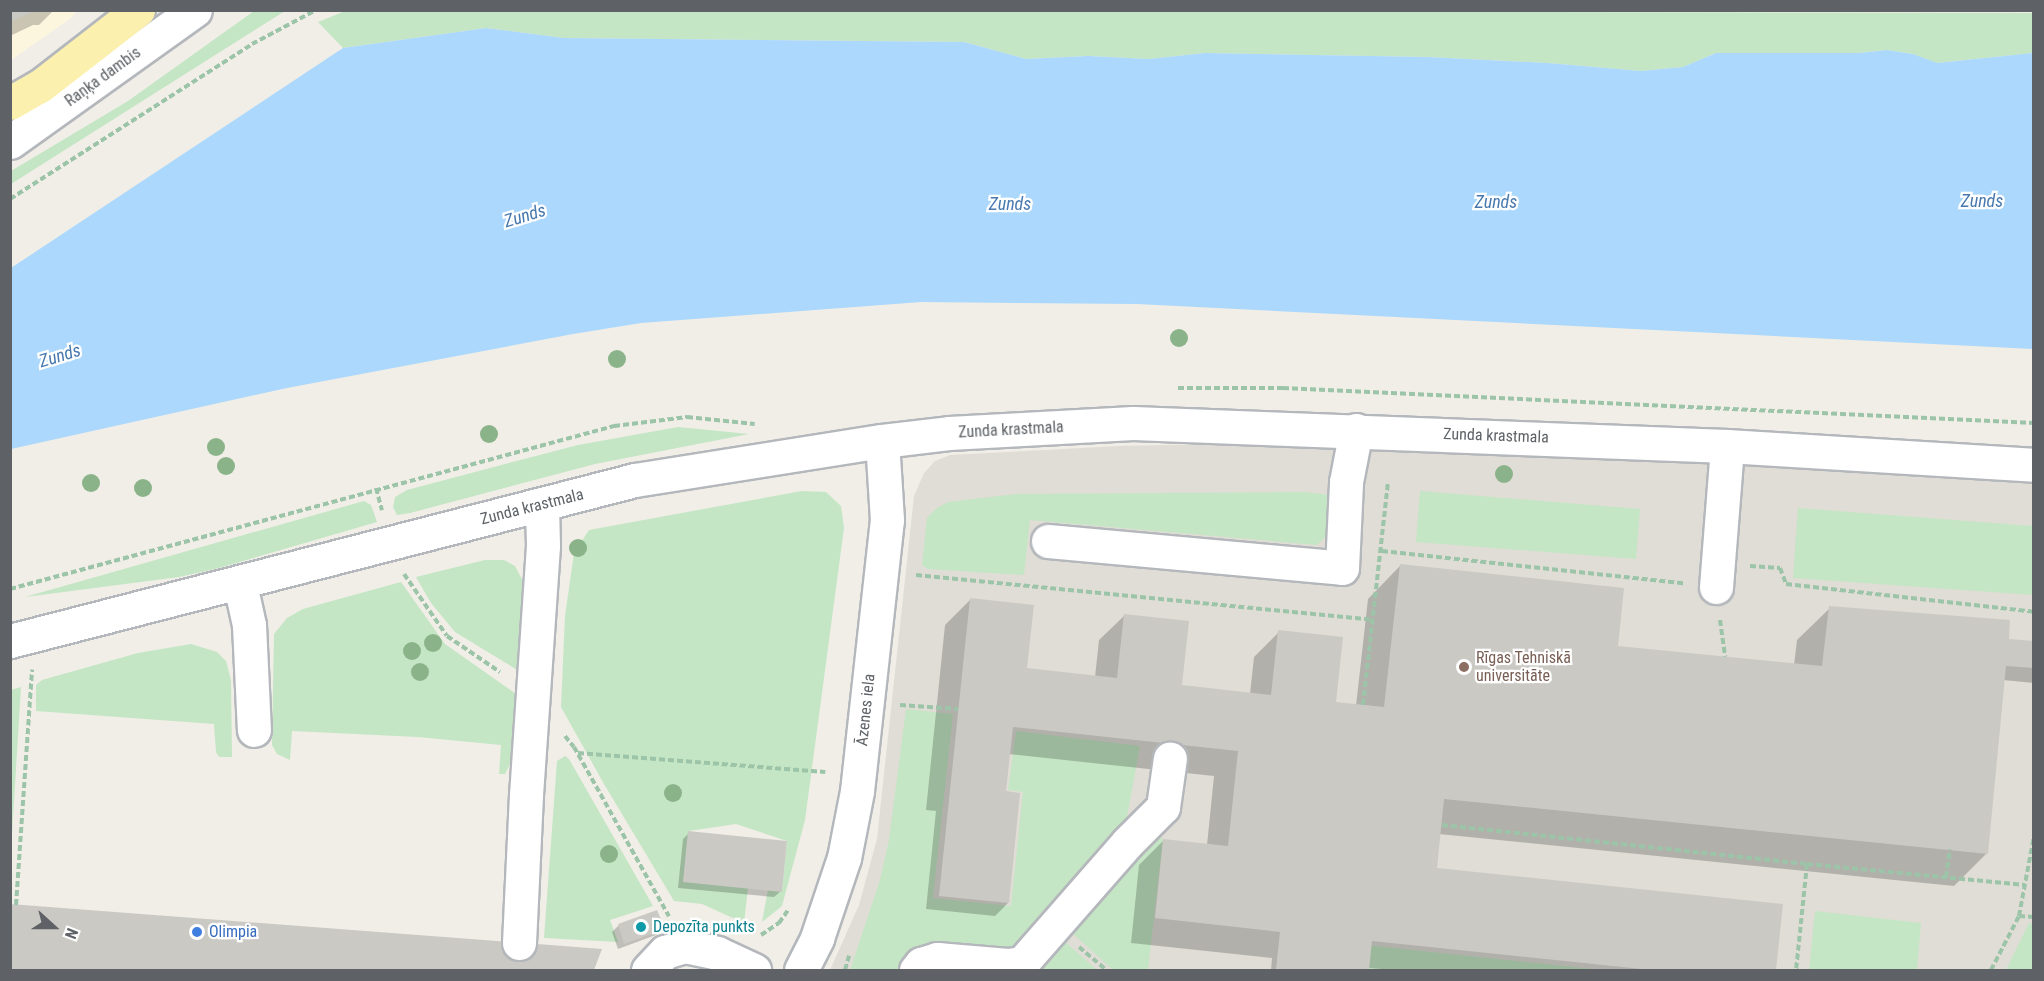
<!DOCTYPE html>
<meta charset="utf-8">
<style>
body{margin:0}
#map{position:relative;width:2044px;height:981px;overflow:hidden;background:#f0eee7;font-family:"Roboto Condensed",sans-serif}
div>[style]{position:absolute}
.commercial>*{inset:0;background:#fdf6df}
.education>*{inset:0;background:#dfddd5}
.green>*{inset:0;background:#c4e6c4}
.water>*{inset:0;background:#abd8fc}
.shadow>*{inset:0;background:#0003}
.building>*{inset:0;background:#cbc9c4}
.path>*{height:4px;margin-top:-2px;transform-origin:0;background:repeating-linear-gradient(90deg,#9cc4a8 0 6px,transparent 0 9px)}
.roads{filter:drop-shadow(2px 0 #b4b7bb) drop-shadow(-2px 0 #b4b7bb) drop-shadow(0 2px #b4b7bb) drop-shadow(0 -2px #b4b7bb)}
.minor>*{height:33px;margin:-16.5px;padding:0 16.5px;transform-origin:16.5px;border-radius:16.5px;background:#fff}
.major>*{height:33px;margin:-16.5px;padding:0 16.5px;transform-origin:16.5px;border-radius:16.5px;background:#fcf0af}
.trees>*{width:18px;height:18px;margin:-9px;border-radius:50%;background:#8bb389}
.dots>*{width:16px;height:16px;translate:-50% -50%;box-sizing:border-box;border:3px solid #fff;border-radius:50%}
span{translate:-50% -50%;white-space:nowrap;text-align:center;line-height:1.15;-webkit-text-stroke:4.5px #fff;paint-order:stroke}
.street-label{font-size:16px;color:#5e6266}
.education-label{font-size:16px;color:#785e54}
.left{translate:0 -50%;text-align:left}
.culture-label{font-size:16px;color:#0d838f}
.shop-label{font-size:16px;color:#366cbe}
.water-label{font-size:18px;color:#4778ae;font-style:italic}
.frame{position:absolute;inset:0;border:12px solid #5e6266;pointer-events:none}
.north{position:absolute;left:24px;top:897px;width:60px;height:60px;-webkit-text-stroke:4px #fff;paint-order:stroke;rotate:111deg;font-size:16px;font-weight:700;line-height:24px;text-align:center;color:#5e6266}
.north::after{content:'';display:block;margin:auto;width:21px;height:27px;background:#5e6266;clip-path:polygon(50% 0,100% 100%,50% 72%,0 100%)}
</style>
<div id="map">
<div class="commercial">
<div style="clip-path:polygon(11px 11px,77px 11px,71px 18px,11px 60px)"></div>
</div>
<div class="education">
<div style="clip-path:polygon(1221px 444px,1323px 446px,2033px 478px,2033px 970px,830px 970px,859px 905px,877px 839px,914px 496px,924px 473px,935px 461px,950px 455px,1119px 446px)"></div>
</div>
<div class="green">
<div style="clip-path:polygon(348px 10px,2033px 13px,2034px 53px,1936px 63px,1913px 54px,1887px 50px,1859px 53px,1716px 53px,1683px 67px,1641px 71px,1548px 63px,1428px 57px,1205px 53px,1149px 59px,1088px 56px,1026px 59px,964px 42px,564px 38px,486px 28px,343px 48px,318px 22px)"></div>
<div style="clip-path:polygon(254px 11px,285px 11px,11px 184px,11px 171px,128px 101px)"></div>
<div style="clip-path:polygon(678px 427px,749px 434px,595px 464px,410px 513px,397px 515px,393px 507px,395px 497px,407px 490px,456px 477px,578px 445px)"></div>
<div style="clip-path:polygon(802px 491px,826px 492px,841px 506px,844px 528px,805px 820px,782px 906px,762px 922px,768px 890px,782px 891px,787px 841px,736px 824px,689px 831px,748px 888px,744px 923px,702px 904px,674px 901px,604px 784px,561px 707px,565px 616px,574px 553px,589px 530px)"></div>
<div style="clip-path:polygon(1420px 491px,1640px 509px,1636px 559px,1416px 542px)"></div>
<div style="clip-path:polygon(1306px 492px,1330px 495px,1326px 536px,1317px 545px,1030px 520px,1024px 575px,928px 569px,922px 565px,927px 518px,937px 508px,948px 502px,1016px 494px)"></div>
<div style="clip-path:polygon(364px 501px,371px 505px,377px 522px,219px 568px,179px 577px,25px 597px)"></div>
<div style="clip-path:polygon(1798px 508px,2033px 526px,2033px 595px,1793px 578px)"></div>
<div style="clip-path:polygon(485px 560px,504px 560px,515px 566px,524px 583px,526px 600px,519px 671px,455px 632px,431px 603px,416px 577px)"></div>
<div style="clip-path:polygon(401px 582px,445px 644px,519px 696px,510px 764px,505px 774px,499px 774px,501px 745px,418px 737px,292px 731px,290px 760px,277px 754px,272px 745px,274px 634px,287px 618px,303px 609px)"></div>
<div style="clip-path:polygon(191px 644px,217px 652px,226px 661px,231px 680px,232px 757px,219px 757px,216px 752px,214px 724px,36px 711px,36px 685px,42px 680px,138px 653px)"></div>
<div style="clip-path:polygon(21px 687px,11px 850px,11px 690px)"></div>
<div style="clip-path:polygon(906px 709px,953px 714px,933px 898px,1011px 906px,1023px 792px,1008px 790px,1016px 731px,1140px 746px,1125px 828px,1012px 953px,902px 970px,850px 970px,880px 880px,889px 840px)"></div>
<div style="clip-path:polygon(565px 756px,569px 759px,653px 906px,610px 920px,618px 942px,544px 938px,557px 761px)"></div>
<div style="clip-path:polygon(1154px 837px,1163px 839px,1148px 970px,1113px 970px,1069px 930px)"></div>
<div style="clip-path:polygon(1815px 911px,1921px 923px,1917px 970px,1809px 970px)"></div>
<div style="clip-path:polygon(2029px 923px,2033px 924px,2033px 970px,2006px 970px)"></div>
<div style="clip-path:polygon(1062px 939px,1097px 970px,1033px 970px)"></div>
<div style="clip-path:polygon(1366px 945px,1603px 970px,1364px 970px)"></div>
</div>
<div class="water">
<div style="clip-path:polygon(486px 28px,564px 38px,964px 42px,1026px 59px,1088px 56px,1149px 59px,1205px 53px,1428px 57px,1548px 63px,1641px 71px,1683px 67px,1716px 53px,1859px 53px,1887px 50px,1913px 54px,1937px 63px,2033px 53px,2033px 349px,1137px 304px,921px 302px,641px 323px,573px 334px,287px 388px,11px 449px,11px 268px,343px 48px)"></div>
</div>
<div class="shadow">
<div style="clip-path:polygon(10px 10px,54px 10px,39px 25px,33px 25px,10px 36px)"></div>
<div style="clip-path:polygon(1400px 566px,1616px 648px,1794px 665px,1797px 640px,1830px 608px,2007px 643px,2034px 643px,2034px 683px,2003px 680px,1987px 853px,1954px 886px,1439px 834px,1435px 869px,1782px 905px,1774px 970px,1395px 970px,1368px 968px,1368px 970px,1271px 970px,1272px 958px,1131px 943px,1139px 865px,1164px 840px,1207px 845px,1214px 776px,1008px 754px,1004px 792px,1008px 903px,995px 916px,926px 909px,936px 811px,926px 810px,945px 625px,970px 600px,1025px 670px,1095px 677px,1099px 640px,1124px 616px,1180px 687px,1250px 694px,1254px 657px,1279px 632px,1334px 704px,1356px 706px,1368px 599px)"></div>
<div style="clip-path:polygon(689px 833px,781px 891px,774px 897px,678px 888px,683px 839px)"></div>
<div style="clip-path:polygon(10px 906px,600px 950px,593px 970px,10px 970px)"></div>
<div style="clip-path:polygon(656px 911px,663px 929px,656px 935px,618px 949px,612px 932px,618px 926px)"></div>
</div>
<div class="building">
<div style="clip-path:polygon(10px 10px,37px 10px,10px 22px)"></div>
<div style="clip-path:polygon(1400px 564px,1624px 588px,1618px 646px,1822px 666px,1829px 606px,2010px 620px,2009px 639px,2034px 641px,2034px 668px,2006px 666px,1988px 854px,1444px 799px,1437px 868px,1783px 904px,1776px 970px,1651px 970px,1372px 941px,1369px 970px,1276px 969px,1280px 932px,1155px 918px,1163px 839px,1228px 846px,1238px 751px,1013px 727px,1006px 791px,1020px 793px,1009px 903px,939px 896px,970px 598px,1034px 605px,1027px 668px,1117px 678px,1124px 614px,1189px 621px,1182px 685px,1271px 695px,1278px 630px,1343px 637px,1336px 702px,1384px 707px)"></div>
<div style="clip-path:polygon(688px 831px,787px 841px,782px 892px,683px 882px)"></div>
<div style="clip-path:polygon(10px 904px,246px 922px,602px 949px,594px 970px,10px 970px)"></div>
<div style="clip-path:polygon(657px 910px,665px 929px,624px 944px,618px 924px)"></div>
</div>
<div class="path">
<div style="left:10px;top:199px;width:287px;rotate:-32.6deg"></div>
<div style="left:252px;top:44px;width:72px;rotate:-28deg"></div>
<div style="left:1178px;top:388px;width:105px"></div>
<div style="left:1283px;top:388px;width:752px;rotate:2.67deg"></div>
<div style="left:376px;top:488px;width:23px;rotate:75deg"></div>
<div style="left:1382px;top:551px;width:303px;rotate:6.1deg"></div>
<div style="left:1750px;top:566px;width:30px;rotate:4deg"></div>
<div style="left:1780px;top:568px;width:17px;rotate:69deg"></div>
<div style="left:1786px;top:584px;width:250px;rotate:6.4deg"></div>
<div style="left:404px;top:574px;width:75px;rotate:55.3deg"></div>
<div style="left:447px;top:636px;width:64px;rotate:34.2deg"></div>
<div style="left:916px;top:575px;width:459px;rotate:5.6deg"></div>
<div style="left:10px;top:589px;width:626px;rotate:-15.1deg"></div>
<div style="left:614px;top:426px;width:74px;rotate:-7deg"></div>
<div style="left:687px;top:417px;width:68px;rotate:5.9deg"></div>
<div style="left:1720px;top:620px;width:37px;rotate:82deg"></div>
<div style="left:900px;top:705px;width:58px;rotate:3.9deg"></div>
<div style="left:1363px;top:705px;width:223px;rotate:-83.6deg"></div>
<div style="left:565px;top:736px;width:14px;rotate:51deg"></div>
<div style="left:574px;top:747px;width:194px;rotate:60.7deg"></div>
<div style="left:578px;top:753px;width:248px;rotate:4.4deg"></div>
<div style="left:1442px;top:825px;width:367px;rotate:6.1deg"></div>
<div style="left:1807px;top:864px;width:107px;rotate:95.9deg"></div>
<div style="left:1807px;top:864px;width:219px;rotate:5.5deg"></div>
<div style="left:1946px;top:877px;width:28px;rotate:-82deg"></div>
<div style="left:16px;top:905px;width:236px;rotate:-86.1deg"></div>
<div style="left:2019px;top:916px;width:15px;rotate:4deg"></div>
<div style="left:761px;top:935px;width:22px;rotate:-34deg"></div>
<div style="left:779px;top:923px;width:16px;rotate:-55deg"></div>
<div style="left:1079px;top:947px;width:35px;rotate:40deg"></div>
<div style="left:845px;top:970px;width:15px;rotate:-74deg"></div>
<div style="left:1991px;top:970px;width:61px;rotate:-62.6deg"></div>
<div style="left:2019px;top:916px;width:81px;rotate:-79.4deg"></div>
</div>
<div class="roads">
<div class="minor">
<div style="left:10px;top:142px;width:227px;rotate:-35.5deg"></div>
<div style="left:1048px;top:541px;width:295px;rotate:5.2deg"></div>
<div style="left:1342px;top:568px;width:86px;rotate:-87.3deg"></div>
<div style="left:1346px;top:482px;width:53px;rotate:-79.1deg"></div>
<div style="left:240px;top:584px;width:42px;rotate:77.6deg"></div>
<div style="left:249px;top:625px;width:105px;rotate:87.3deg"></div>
<div style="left:1716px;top:587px;width:141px;rotate:-85.5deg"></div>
<div style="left:10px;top:641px;width:645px;rotate:-14.45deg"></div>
<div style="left:635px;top:480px;width:250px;rotate:-9deg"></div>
<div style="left:882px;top:441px;width:67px;rotate:-6.8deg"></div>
<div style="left:949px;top:433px;width:184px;rotate:-3.1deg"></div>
<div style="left:1133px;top:423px;width:594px;rotate:2.22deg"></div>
<div style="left:1727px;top:446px;width:308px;rotate:3.5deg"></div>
<div style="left:519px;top:943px;width:148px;rotate:-87.3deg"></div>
<div style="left:526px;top:795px;width:250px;rotate:-86.1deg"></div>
<div style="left:543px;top:546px;width:42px;rotate:-91.4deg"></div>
<div style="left:648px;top:970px;width:25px;rotate:-47deg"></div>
<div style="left:665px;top:952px;width:21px;rotate:-17deg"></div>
<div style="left:685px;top:946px;width:33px;rotate:12deg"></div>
<div style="left:717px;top:953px;width:41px;rotate:24.7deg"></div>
<div style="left:801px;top:970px;width:36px;rotate:-63deg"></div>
<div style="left:817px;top:938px;width:84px;rotate:-71.4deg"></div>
<div style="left:844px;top:858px;width:68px;rotate:-79deg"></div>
<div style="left:857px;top:791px;width:273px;rotate:-83.7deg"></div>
<div style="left:887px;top:520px;width:79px;rotate:-93.6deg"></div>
<div style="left:916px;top:970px;width:8px;rotate:-50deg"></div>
<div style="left:921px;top:964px;width:17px;rotate:-17deg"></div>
<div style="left:937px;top:959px;width:71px;rotate:4.8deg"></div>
<div style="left:1008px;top:965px;width:14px;rotate:-8deg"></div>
<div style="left:1022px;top:963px;width:159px;rotate:-48.8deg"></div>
<div style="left:1127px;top:843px;width:51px;rotate:-45deg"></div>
<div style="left:1163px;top:807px;width:49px;rotate:-81.9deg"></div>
</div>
<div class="major">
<div style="left:10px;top:103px;width:34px;rotate:-30deg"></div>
<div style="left:40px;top:86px;width:124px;rotate:-37.8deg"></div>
</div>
</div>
<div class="trees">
<div style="left:1179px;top:338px"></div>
<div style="left:617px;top:359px"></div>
<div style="left:489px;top:434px"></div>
<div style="left:216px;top:447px"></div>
<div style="left:226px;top:466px"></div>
<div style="left:1504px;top:474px"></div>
<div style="left:91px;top:483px"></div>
<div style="left:143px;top:488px"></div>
<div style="left:578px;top:548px"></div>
<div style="left:433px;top:643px"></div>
<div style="left:412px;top:651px"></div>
<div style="left:420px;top:672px"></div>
<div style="left:673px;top:793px"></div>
<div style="left:609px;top:854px"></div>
</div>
<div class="dots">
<div style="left:1464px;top:667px;background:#8d6e63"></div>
<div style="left:641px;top:927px;background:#0f9aa8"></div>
<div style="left:197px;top:932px;background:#3f7fe0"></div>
</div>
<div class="street-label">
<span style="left:103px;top:77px;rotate:-36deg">Raņķa dambis</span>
<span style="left:1011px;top:430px;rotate:-3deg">Zunda krastmala</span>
<span style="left:1496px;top:436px;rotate:2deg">Zunda krastmala</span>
<span style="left:532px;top:507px;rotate:-14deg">Zunda krastmala</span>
<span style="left:866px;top:710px;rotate:-84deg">Āzenes iela</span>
</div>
<div class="education-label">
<span class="left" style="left:1476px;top:667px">Rīgas Tehniskā<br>universitāte</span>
</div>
<div class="culture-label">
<span class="left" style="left:653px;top:927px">Depozīta punkts</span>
</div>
<div class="shop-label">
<span class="left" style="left:209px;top:932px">Olimpia</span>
</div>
<div class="water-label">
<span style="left:1982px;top:201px">Zunds</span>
<span style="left:1496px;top:202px">Zunds</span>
<span style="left:1010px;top:204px">Zunds</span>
<span style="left:525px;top:216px;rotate:-17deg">Zunds</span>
<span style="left:60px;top:356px;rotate:-17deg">Zunds</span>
</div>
<div class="frame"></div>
<div class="north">N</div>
</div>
